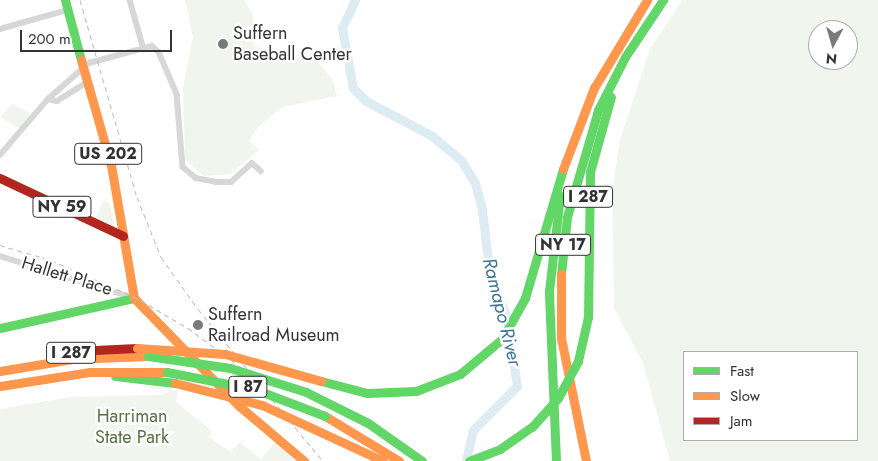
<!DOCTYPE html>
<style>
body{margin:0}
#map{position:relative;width:878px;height:461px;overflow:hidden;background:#fff;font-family:Jost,sans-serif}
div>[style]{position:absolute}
.green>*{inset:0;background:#f1f5ed}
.river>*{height:9px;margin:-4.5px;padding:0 4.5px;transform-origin:4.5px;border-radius:4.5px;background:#ddebf3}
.street>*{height:5.5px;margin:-2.75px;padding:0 2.75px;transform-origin:2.75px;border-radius:2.75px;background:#d7d7d7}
.fast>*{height:9px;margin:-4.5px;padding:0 4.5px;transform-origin:4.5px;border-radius:4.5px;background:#63d668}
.slow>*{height:9px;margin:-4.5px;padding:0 4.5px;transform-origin:4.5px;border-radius:4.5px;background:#ff974d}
.jam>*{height:9px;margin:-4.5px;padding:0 4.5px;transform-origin:4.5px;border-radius:4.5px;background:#b3261e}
.rail>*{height:1px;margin-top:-0.5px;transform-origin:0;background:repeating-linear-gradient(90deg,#bebebe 0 5px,transparent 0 9px)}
.fast-bridge>*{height:9px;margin:-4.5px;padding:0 4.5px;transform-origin:4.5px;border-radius:4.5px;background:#63d668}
.slow-bridge>*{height:9px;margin:-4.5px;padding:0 4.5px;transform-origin:4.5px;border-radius:4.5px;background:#ff974d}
.dots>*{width:14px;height:14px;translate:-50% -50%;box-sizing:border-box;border:2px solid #fff;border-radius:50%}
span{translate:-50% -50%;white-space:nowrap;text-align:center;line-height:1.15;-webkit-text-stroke:5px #fff;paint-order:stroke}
.shield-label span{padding:1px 4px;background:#fff;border:1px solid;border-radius:4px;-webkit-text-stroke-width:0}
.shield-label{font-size:16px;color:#333;font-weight:700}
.poi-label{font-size:18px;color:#333}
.left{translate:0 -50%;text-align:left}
.street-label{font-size:18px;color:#333}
.park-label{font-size:18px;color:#56703f}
.water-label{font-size:19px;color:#3f7597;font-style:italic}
.legend{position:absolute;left:683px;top:351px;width:175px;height:90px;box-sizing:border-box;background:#fff;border:1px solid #adadad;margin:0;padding:6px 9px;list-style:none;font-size:15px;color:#333}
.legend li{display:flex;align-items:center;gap:10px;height:25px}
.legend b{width:25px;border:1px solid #adadad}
.north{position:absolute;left:808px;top:20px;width:50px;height:50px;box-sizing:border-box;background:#fff;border:1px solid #adadad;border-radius:50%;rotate:186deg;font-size:14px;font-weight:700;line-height:20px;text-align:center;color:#333}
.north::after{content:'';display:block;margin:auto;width:18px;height:22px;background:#7a7a7a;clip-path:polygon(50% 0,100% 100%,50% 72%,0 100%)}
.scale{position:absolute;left:20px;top:30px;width:152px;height:22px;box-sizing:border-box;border:2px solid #333;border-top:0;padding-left:6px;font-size:15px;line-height:18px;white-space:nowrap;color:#333;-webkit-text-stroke:4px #fff;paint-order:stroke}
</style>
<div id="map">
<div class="green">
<div style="clip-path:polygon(185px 0,244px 0,253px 14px,254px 46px,289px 57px,316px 59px,333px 81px,337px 96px,283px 107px,258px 127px,249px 141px,259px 150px,231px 174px,204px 176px,185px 160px,183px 88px,193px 37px)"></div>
<div style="clip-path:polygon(evenodd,682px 0,878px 0,878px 461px,670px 461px,643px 363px,614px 308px,612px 191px,620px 140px,650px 49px,682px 0,818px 30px,848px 30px,848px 60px,818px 60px,818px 30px,682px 0,684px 352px,857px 352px,857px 440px,684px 440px,684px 352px)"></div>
<div style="clip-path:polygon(12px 104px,31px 114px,19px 128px,0 117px)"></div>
<div style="clip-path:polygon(103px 201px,109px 202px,115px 226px,96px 217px)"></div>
<div style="clip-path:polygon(169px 391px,178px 391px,176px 402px,212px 431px,209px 437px,231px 452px,240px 442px,261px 459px,275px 442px,295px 461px,0 461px,0 409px,70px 397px,162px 395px)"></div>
</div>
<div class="river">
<div style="left:355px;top:0;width:31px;rotate:115deg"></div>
<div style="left:342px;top:28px;width:61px;rotate:79.6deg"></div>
<div style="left:353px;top:88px;width:18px;rotate:45deg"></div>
<div style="left:366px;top:101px;width:75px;rotate:27.9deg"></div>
<div style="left:432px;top:136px;width:38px;rotate:40deg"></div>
<div style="left:461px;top:160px;width:27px;rotate:59deg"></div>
<div style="left:475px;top:183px;width:28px;rotate:75deg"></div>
<div style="left:482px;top:210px;width:67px;rotate:83.2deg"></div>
<div style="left:490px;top:277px;width:41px;rotate:67.2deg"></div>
<div style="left:506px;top:315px;width:72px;rotate:81.2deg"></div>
<div style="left:517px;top:386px;width:62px;rotate:135deg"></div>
<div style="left:473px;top:430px;width:32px;rotate:103deg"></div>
</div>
<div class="street">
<div style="left:130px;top:0;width:48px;rotate:74.2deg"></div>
<div style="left:0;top:29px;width:70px;rotate:-15.8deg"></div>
<div style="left:48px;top:99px;width:9px;rotate:13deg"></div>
<div style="left:57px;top:101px;width:36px;rotate:-32deg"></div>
<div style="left:0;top:155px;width:74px;rotate:-49.4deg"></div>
<div style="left:48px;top:99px;width:55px;rotate:-41.3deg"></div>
<div style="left:89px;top:63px;width:65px;rotate:-15.1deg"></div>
<div style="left:152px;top:46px;width:9px;rotate:41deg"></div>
<div style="left:159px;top:52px;width:46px;rotate:66.8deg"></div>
<div style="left:177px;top:94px;width:73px;rotate:85.3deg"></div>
<div style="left:183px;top:167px;width:17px;rotate:40deg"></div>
<div style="left:196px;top:178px;width:20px;rotate:11deg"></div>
<div style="left:216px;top:182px;width:15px"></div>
<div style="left:231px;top:182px;width:28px;rotate:-42deg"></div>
<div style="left:252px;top:163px;width:12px;rotate:42deg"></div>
<div style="left:0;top:256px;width:140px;rotate:17.4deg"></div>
</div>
<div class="fast">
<div style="left:65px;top:0;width:62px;rotate:75.1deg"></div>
<div style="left:561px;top:274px;width:57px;rotate:-84deg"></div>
<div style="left:567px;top:217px;width:111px;rotate:-73.8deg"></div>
<div style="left:598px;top:110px;width:59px;rotate:-63deg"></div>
<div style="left:625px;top:57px;width:69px;rotate:-56.3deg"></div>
<div style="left:0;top:328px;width:137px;rotate:-12.6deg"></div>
<div style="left:578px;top:361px;width:45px;rotate:-77.2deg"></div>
<div style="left:588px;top:317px;width:145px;rotate:-89.2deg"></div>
<div style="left:590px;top:172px;width:78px;rotate:-74.4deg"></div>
<div style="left:115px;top:376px;width:60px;rotate:6.7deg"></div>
<div style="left:321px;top:381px;width:48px;rotate:14.6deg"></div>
<div style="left:367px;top:393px;width:49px;rotate:-2.3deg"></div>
<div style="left:416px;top:391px;width:47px;rotate:-21.1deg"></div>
<div style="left:460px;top:374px;width:55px;rotate:-39.8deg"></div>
<div style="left:502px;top:339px;width:47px;rotate:-60.7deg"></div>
<div style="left:525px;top:298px;width:134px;rotate:-73.6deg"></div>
<div style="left:306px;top:392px;width:69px;rotate:26.6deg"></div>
<div style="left:368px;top:423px;width:66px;rotate:35.1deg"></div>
<div style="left:556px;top:461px;width:170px;rotate:-92.4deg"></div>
<div style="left:549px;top:291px;width:96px;rotate:-83.4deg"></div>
</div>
<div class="slow">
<div style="left:85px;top:74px;width:95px;rotate:74.1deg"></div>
<div style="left:111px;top:165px;width:135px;rotate:80.2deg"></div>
<div style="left:134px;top:298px;width:149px;rotate:45.8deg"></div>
<div style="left:238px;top:405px;width:87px;rotate:40.3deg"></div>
<div style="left:563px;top:169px;width:87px;rotate:-69.1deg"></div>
<div style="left:594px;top:88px;width:103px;rotate:-58.9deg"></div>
<div style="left:561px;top:274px;width:64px;rotate:90deg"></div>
<div style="left:561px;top:338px;width:126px;rotate:78.5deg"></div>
<div style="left:0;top:371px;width:73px;rotate:-9.5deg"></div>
<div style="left:72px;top:359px;width:76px;rotate:-2.3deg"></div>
<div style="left:0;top:386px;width:90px;rotate:-8.9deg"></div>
<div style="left:89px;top:372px;width:78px"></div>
<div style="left:325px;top:416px;width:87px;rotate:31.3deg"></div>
</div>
<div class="jam">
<div style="left:0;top:178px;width:136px;rotate:25.2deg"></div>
<div style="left:95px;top:350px;width:42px;rotate:-2.7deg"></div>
</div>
<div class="rail">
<div style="left:80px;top:0;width:205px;rotate:73.9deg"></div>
<div style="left:137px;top:197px;width:65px;rotate:68.2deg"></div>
<div style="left:161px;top:257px;width:64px;rotate:54.6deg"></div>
<div style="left:198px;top:309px;width:197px;rotate:50.6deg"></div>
<div style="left:0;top:245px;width:53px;rotate:16.4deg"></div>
<div style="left:51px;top:260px;width:90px;rotate:23.7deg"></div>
<div style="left:133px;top:296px;width:64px;rotate:30.2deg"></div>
<div style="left:188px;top:328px;width:67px;rotate:36.5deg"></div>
</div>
<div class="fast-bridge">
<div style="left:148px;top:356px;width:83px;rotate:8.3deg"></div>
<div style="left:230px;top:368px;width:80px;rotate:17.5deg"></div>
<div style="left:167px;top:372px;width:89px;rotate:11.1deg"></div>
<div style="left:254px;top:389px;width:76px;rotate:20.8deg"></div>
<div style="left:469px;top:461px;width:33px;rotate:-21deg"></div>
<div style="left:500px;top:449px;width:39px;rotate:-35deg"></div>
<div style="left:532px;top:427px;width:39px;rotate:-48deg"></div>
<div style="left:558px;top:398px;width:42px;rotate:-61.6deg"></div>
</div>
<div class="slow-bridge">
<div style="left:81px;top:60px;width:15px;rotate:74deg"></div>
<div style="left:137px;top:348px;width:88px;rotate:3.9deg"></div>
<div style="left:225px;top:354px;width:100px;rotate:15.7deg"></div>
<div style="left:175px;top:383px;width:90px;rotate:14.2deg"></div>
<div style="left:262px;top:405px;width:133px;rotate:24.8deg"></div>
</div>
<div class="dots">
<div style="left:223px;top:44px;background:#7a7a7a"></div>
<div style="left:198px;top:325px;background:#7a7a7a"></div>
</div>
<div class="shield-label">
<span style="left:108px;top:154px">US 202</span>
<span style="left:588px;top:197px">I 287</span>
<span style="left:62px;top:207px">NY 59</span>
<span style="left:563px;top:245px">NY 17</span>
<span style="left:71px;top:353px">I 287</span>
<span style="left:248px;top:387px">I 87</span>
</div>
<div class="poi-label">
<span class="left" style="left:233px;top:44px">Suffern<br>Baseball Center</span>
<span class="left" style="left:208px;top:325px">Suffern<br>Railroad Museum</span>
</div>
<div class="street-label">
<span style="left:67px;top:276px;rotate:17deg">Hallett Place</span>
</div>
<div class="park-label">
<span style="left:132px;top:427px">Harriman<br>State Park</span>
</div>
<div class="water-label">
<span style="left:502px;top:312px;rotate:76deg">Ramapo River</span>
</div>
<ul class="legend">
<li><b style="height:6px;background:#63d668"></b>Fast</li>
<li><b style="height:6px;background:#ff974d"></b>Slow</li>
<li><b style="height:6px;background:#b3261e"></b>Jam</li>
</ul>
<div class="north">N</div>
<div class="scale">200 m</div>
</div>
